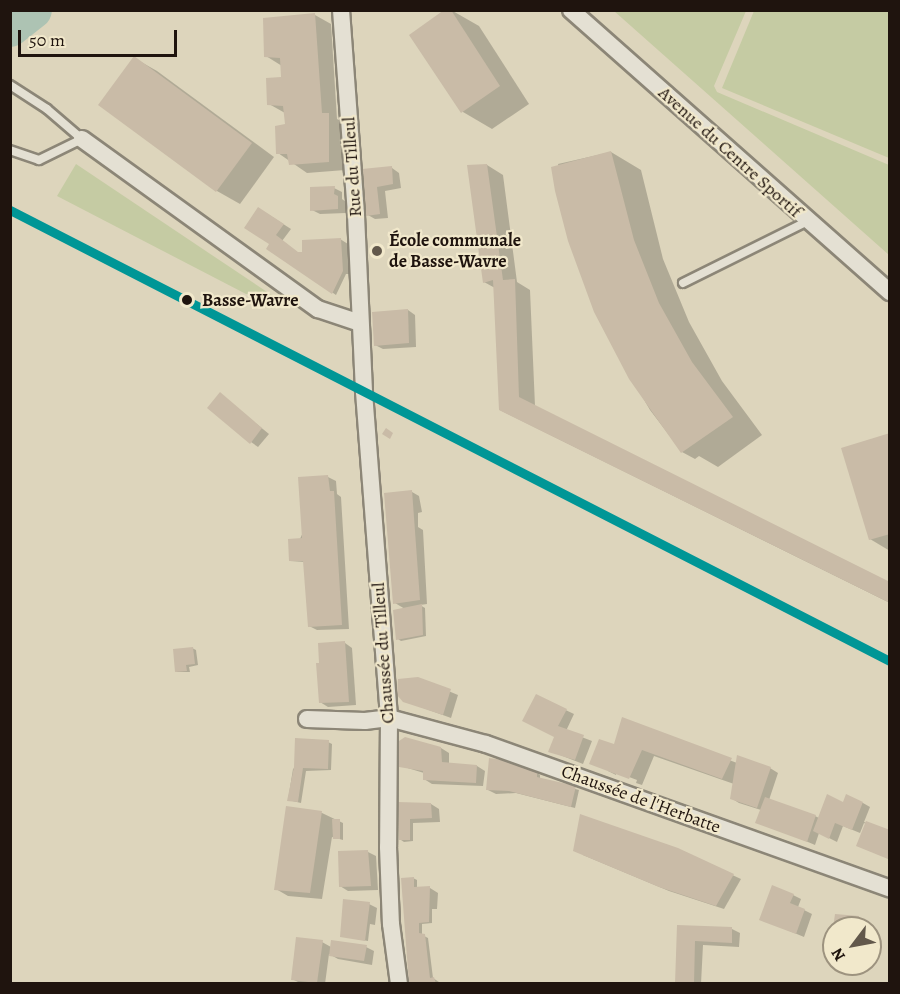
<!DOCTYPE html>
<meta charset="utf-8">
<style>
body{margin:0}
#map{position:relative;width:900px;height:994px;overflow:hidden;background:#ddd5bc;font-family:Alegreya,serif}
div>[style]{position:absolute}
.green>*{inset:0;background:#c5cba3}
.shadow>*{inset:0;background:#0003}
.river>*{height:38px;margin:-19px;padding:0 19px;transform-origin:19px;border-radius:19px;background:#adc3b3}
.building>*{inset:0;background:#c9bba7}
.roads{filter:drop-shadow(2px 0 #8c8677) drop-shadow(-2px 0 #8c8677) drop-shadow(0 2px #8c8677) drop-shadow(0 -2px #8c8677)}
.service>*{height:8px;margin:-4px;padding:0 4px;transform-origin:4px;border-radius:4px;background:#e4e0d3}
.minor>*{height:16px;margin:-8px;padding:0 8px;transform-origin:8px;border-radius:8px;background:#e4e0d3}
.rail-1>*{height:9px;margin:-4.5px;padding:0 4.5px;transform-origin:4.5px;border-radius:4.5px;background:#009696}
.dots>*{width:16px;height:16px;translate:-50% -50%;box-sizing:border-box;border:3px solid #f1e8cb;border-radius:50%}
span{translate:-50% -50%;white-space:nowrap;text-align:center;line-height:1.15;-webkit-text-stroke:4.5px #f1e8cb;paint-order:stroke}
.street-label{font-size:18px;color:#1f140e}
.poi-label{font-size:18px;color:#1f140e;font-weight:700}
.left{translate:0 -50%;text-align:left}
.stop-label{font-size:18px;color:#1f140e;font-weight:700}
.frame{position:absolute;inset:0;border:12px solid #1f140e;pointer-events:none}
.north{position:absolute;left:822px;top:916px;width:60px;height:60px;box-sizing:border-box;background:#f1e8cb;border:2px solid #9d937f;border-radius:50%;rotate:238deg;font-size:16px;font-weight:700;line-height:24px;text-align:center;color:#1f140e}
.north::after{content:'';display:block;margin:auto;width:21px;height:27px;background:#62584b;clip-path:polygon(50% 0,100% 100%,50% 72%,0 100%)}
.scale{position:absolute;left:18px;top:30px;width:159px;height:27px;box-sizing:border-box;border:3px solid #1f140e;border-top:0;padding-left:8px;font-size:18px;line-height:21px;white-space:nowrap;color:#1f140e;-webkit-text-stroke:4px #f1e8cb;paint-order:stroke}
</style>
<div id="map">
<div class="green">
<div style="clip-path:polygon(614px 11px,746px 11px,714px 86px,717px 92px,889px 165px,889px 255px)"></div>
<div style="clip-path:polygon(754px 11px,889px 11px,889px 158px,722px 88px)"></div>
<div style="clip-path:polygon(76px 164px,276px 298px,246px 294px,57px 196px)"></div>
</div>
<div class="shadow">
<div style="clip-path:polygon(451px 10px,479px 26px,529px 104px,492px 129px,463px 112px)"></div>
<div style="clip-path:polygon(315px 15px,331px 24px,337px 119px,344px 123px,345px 170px,307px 173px,278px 153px,286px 125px,285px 113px,269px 104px,282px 78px,282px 66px,266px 56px)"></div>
<div style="clip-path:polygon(134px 58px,157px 71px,274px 157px,240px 204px,217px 191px,100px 105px)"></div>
<div style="clip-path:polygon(611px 152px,641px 170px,663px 259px,689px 322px,722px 381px,762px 435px,718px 467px,699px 456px,695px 459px,682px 452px,650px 410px,613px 346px,558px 164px)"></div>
<div style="clip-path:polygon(487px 165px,503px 175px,517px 282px,530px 290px,535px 406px,890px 584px,890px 603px,500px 410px,495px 288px,484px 282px)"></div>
<div style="clip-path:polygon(392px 168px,399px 173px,401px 188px,385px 191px,388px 218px,375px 219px,368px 215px,364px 170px)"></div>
<div style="clip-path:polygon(334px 188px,342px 192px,342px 199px,346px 202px,346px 213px,320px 214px,312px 210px)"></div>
<div style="clip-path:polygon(266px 213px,291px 229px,282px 241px,299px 254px,340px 239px,348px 244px,351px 274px,346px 274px,336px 295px,268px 249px,271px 244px)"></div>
<div style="clip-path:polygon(408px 310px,415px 315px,416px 347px,383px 349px,375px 345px)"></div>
<div style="clip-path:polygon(220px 394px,269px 434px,258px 447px,251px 442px)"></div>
<div style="clip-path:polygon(890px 435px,890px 551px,870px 539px)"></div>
<div style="clip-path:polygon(328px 477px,336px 481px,337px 494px,341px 497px,349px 629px,317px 630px,309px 626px,305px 562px,290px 561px)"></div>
<div style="clip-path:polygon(412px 492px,419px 496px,422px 512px,418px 513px,418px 527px,423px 530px,427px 604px,420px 605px,425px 608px,426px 636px,401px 641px,398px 639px,405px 609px,395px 603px)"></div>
<div style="clip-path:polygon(345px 643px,352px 648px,356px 705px,328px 707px,320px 702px,321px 664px)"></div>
<div style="clip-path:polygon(192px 648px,196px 650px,198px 665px,189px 667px,190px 672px,176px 672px)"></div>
<div style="clip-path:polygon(417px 678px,458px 695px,451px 718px,404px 701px)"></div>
<div style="clip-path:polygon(536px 696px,574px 714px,566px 731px,592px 741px,583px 764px,550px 751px,555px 737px)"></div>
<div style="clip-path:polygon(622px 719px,737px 763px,770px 768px,778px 773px,769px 800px,761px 810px,739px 803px,731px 798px,734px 784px,654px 756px,642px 785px,636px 783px,637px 780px,616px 772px,616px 775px,608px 771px)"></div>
<div style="clip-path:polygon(328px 742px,332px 744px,331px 770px,306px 771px,301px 803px,288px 800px,293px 769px)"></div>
<div style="clip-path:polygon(441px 748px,449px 753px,449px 764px,477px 766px,485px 771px,483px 786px,432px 784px,424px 779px,424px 773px,401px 766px)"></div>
<div style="clip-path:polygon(537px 773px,540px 775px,540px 779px,579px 790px,575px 808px,516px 793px,496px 794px,488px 790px)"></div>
<div style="clip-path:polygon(863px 803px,870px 807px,864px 822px,890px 832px,890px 859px,858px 846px,866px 824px,864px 823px,860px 833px,843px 826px,837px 842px,819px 833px,815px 845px,794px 836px,815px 816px,819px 818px,844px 804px)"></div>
<div style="clip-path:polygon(400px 804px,431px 804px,439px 809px,440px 822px,413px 823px,413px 841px,404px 842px,401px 840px)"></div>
<div style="clip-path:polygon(287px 808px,322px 813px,343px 823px,343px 840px,332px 837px,322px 899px,288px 896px,276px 889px)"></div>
<div style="clip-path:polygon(678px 850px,741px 879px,724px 909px,669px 891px,583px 855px)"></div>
<div style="clip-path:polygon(368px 852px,376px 856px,378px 890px,348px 891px,340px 886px)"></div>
<div style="clip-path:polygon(413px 878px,417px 880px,417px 889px,430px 888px,438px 893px,437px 909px,432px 909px,432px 923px,422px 924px,422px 935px,428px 938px,433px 978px,442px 984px,410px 984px)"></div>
<div style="clip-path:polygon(793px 895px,801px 899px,798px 907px,812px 914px,804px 937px,761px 919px)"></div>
<div style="clip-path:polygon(369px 904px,377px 908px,375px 925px,370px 924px,368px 941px,341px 936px)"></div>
<div style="clip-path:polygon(836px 915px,859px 917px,875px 930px,872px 954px,870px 928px,835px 928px)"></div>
<div style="clip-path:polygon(678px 927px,732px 929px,740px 933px,739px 947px,703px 945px,701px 984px,676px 984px)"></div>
<div style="clip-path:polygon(322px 942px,331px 947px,366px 947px,374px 951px,372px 965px,338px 959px,329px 954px,325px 984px,300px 983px,292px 979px)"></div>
</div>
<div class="river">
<div style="left:10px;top:28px;width:29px;rotate:-38deg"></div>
</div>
<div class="building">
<div style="clip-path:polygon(444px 10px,451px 10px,500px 86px,461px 113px,409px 35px)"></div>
<div style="clip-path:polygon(315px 13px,322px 113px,329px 113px,329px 162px,289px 165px,287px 154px,276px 154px,275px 126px,285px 124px,283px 106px,267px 105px,266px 78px,281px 77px,280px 58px,264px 57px,263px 18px)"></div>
<div style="clip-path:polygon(134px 56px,252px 143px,216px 192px,98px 105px)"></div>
<div style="clip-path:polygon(611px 151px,634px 240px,659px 303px,692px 362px,733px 417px,681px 453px,629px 379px,594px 312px,568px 241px,555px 191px,551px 167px)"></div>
<div style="clip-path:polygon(487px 164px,503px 280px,515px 279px,519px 397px,890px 582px,890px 603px,499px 410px,493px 280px,483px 283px,467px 165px)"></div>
<div style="clip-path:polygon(392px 166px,393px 184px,377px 187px,380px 214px,366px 216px,362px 169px)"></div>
<div style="clip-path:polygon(335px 186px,334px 194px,338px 196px,338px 209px,310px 211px,310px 187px)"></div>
<div style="clip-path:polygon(258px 207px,284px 224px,276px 235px,298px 252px,302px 252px,302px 240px,341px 238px,343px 271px,332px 294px,266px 249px,269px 244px,244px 228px)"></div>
<div style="clip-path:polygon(408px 309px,409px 343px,374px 346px,372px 312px)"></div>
<div style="clip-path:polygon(220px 392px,262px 428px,250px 444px,207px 408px)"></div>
<div style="clip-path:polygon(386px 428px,393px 433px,390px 439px,382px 434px)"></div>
<div style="clip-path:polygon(890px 433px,890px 534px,869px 540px,841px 448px)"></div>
<div style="clip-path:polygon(328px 475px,330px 491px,334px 491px,342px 625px,308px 627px,303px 561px,289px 561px,288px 539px,302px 538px,298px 477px)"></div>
<div style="clip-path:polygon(412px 490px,420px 600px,393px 604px,384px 493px)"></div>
<div style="clip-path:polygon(422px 604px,423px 635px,396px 640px,393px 610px)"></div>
<div style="clip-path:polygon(345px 641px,349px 702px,319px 703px,316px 663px,319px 663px,318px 643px)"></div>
<div style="clip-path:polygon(193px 647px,195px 664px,186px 665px,187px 671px,175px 672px,173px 649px)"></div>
<div style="clip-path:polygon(418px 677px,451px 689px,443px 715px,403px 702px,397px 695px,398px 679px)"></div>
<div style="clip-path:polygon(536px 694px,567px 709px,558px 726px,584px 735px,575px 760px,548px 752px,554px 737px,522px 721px)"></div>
<div style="clip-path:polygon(622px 717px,732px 758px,722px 779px,642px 750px,629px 779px,589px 764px,599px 739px,614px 744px)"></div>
<div style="clip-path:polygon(405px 737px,441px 747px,442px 762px,477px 765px,476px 783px,423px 780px,423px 771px,399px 767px,399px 741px)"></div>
<div style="clip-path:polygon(295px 738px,329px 740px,328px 769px,303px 768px,298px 802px,287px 801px,294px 767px)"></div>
<div style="clip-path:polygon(737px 755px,771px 767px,757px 808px,730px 799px)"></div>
<div style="clip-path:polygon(489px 758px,511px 761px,537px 771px,537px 777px,576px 786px,571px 807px,509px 791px,486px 790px)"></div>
<div style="clip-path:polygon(827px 794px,843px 802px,846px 794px,863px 802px,852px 830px,835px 823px,829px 839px,813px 831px)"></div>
<div style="clip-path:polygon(765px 797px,816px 815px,807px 842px,755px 823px)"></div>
<div style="clip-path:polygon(398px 802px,431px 803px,432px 818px,410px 819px,410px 840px,399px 840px)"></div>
<div style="clip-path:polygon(286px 806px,322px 811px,310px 893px,274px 890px)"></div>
<div style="clip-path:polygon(580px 814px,678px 848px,734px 874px,716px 906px,659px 887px,573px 851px)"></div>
<div style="clip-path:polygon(332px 819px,340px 819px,340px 839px,333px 839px)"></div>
<div style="clip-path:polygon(866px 821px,890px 830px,888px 859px,856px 846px)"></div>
<div style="clip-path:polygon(368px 850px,371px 886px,339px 887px,338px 851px)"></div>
<div style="clip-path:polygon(414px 877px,414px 887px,430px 886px,429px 922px,419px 923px,419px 933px,425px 934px,430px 978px,434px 977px,436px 984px,409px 984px,401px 878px)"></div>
<div style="clip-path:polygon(772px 885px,794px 894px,790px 903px,805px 909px,796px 934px,759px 920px)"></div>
<div style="clip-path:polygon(343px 899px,370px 902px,365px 941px,340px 937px)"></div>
<div style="clip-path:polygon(835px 914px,859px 916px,858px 923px,868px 924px,867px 928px,833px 928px)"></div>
<div style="clip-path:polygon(677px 925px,732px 927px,732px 943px,695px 941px,694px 984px,675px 984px)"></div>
<div style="clip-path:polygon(833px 931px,834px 931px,834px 953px,830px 952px)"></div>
<div style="clip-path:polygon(296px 937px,323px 940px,317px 983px,291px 980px)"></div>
<div style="clip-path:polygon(331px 940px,367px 945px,364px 961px,329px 956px)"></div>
</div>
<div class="roads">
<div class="service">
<div style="left:10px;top:85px;width:44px;rotate:33deg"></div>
<div style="left:47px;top:109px;width:46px;rotate:40.6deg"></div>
<div style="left:82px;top:139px;width:48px;rotate:154deg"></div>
<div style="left:39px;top:160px;width:31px;rotate:-161deg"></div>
<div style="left:683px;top:283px;width:140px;rotate:-26.4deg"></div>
</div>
<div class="minor">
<div style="left:341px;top:10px;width:206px;rotate:85.8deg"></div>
<div style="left:356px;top:215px;width:177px;rotate:87.4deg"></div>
<div style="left:364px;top:392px;width:327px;rotate:85.6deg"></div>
<div style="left:389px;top:718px;width:129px;rotate:90.4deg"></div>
<div style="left:388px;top:847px;width:77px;rotate:87.8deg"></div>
<div style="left:391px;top:924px;width:61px;rotate:82.4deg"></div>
<div style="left:571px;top:10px;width:426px;rotate:41.5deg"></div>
<div style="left:82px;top:139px;width:291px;rotate:35.8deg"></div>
<div style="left:318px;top:309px;width:44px;rotate:18.4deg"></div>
<div style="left:307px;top:719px;width:58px;rotate:2deg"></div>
<div style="left:365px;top:721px;width:24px;rotate:-7deg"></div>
<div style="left:389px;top:718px;width:100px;rotate:15deg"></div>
<div style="left:486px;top:744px;width:429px;rotate:19.7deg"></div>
</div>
</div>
<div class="rail-1">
<div style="left:10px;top:210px;width:989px;rotate:27.14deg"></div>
</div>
<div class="dots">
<div style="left:377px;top:251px;background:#62584b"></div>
<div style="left:187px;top:300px;background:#1f140e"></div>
</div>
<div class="street-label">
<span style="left:730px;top:152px;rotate:42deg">Avenue du Centre Sportif</span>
<span style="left:352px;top:167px;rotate:-94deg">Rue du Tilleul</span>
<span style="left:383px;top:653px;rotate:-94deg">Chaussée du Tilleul</span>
<span style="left:641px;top:799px;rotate:20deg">Chaussée de l'Herbatte</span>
</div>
<div class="poi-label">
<span class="left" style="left:389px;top:251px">École communale<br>de Basse-Wavre</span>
</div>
<div class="stop-label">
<span class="left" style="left:202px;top:300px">Basse-Wavre</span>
</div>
<div class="frame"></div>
<div class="north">N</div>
<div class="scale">50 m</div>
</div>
